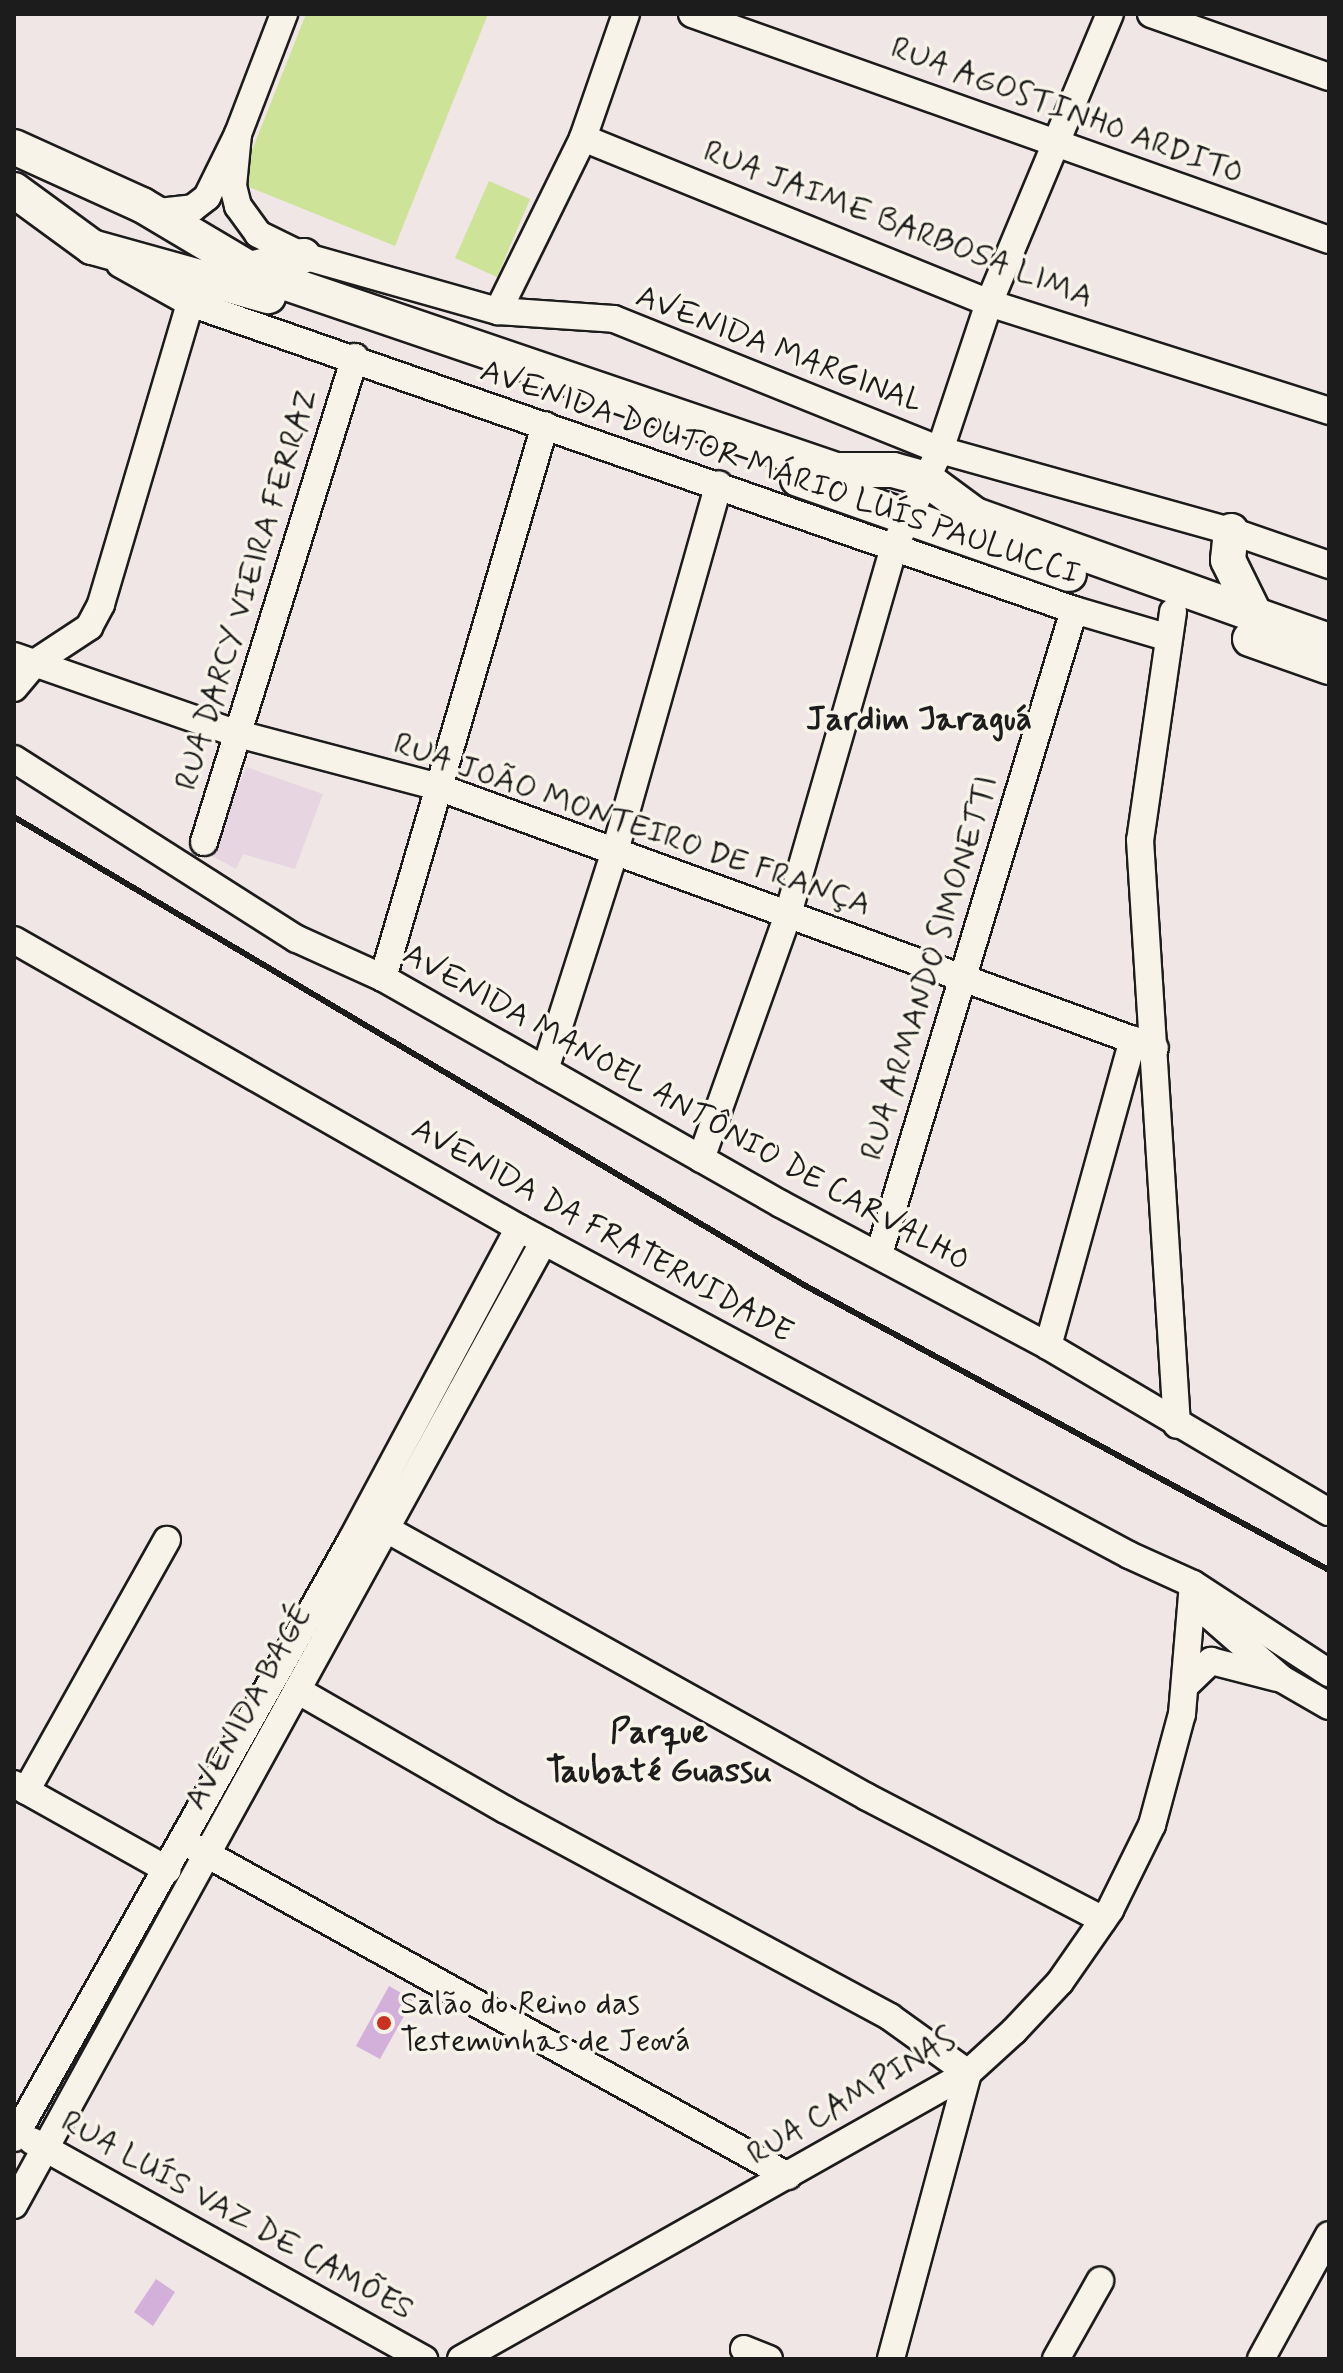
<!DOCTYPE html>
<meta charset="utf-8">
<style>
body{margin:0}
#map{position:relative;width:1343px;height:2373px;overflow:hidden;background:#f0e6e5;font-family:Mynerve,sans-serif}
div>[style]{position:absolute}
.built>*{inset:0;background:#e7d6e2}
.green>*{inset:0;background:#cde398}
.building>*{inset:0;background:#d3b0da}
.roads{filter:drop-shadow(2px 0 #1c1c1c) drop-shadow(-2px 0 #1c1c1c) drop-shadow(0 2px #1c1c1c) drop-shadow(0 -2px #1c1c1c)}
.minor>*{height:26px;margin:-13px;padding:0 13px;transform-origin:13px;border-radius:13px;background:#f7f3e8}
.major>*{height:34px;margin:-17px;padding:0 17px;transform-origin:17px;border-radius:17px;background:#f7f3e8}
.rail>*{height:6px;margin:-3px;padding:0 3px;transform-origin:3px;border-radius:3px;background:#1c1c1c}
.dots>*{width:22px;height:22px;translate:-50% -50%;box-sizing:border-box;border:4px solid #f7f3e8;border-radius:50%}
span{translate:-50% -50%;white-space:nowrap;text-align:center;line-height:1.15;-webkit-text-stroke:7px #f7f3e8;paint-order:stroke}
.street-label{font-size:32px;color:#1c1c1c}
.poi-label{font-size:32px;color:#1c1c1c}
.left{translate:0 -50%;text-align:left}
.neighbourhood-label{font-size:34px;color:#1c1c1c;font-weight:700}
.frame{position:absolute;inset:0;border:16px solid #1c1c1c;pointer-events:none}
</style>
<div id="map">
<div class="built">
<div style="clip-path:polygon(246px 767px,323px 794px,295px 869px,243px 854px,236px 869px,212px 856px)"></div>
</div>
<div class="green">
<div style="clip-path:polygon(306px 14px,488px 14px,395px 246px,239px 183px)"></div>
<div style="clip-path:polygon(489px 181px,530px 199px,497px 277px,455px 258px)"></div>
</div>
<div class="building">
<div style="clip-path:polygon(389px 1986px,413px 2000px,380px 2059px,356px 2046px)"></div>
<div style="clip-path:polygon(156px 2279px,175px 2292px,153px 2326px,134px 2312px)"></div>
</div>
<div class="roads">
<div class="minor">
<div style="left:692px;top:14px;width:676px;rotate:19.53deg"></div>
<div style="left:1151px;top:14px;width:189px;rotate:19.5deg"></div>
<div style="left:238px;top:134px;width:52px;rotate:95.5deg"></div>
<div style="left:233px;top:186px;width:21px;rotate:76deg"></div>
<div style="left:238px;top:206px;width:34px;rotate:54deg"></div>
<div style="left:258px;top:234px;width:50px;rotate:26.1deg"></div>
<div style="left:303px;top:256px;width:203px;rotate:15.8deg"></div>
<div style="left:498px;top:311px;width:116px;rotate:3.9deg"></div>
<div style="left:614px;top:319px;width:351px;rotate:21.9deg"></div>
<div style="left:940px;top:450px;width:302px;rotate:15.6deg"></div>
<div style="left:1231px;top:531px;width:104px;rotate:19.1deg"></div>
<div style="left:583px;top:138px;width:438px;rotate:22.1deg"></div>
<div style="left:989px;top:303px;width:357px;rotate:17.6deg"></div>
<div style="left:150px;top:213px;width:43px;rotate:-6.6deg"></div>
<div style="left:193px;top:208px;width:18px;rotate:-38deg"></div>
<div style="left:207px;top:197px;width:70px;rotate:-63.8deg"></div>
<div style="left:238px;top:134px;width:129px;rotate:-69deg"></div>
<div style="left:120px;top:264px;width:80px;rotate:29.1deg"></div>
<div style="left:190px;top:303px;width:936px;rotate:19.15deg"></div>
<div style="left:1074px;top:610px;width:96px;rotate:16.4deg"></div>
<div style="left:498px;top:311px;width:193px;rotate:-63.8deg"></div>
<div style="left:583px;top:138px;width:131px;rotate:-70.9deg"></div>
<div style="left:1173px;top:612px;width:230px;rotate:98.2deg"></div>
<div style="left:1140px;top:840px;width:586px;rotate:86.38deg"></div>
<div style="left:14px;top:656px;width:237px;rotate:19.2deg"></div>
<div style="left:238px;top:734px;width:204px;rotate:14.8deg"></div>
<div style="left:435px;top:786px;width:766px;rotate:20deg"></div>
<div style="left:14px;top:688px;width:34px;rotate:-50deg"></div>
<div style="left:36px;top:662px;width:64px;rotate:-33.4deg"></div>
<div style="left:89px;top:627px;width:26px;rotate:-62deg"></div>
<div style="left:101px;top:604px;width:314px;rotate:-73.5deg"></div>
<div style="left:14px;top:759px;width:335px;rotate:32.5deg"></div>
<div style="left:297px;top:939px;width:94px;rotate:24.4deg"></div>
<div style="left:383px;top:978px;width:458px;rotate:29.6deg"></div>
<div style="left:781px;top:1204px;width:302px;rotate:28deg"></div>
<div style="left:1048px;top:1346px;width:326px;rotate:30.6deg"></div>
<div style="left:204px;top:842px;width:508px;rotate:-72.71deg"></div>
<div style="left:14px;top:940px;width:581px;rotate:29.7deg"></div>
<div style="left:519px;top:1228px;width:692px;rotate:28.19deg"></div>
<div style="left:1129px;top:1555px;width:70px;rotate:24.4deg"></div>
<div style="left:1193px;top:1584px;width:163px;rotate:33.2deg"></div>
<div style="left:383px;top:978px;width:576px;rotate:-73.67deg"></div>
<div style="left:545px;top:1070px;width:230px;rotate:-72.3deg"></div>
<div style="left:615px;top:851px;width:381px;rotate:-74.2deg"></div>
<div style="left:701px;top:1159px;width:260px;rotate:-70.4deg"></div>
<div style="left:788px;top:914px;width:382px;rotate:-73.9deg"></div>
<div style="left:894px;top:547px;width:107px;rotate:-64.6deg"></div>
<div style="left:940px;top:450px;width:155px;rotate:-71.6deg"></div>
<div style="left:989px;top:303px;width:313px;rotate:-67.3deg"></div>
<div style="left:879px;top:1254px;width:673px;rotate:-73.15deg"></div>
<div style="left:1048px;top:1346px;width:318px;rotate:-74.5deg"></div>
<div style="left:370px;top:1520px;width:569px;rotate:29.13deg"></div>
<div style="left:867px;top:1797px;width:266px;rotate:27.5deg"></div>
<div style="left:1194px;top:1602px;width:117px;rotate:41.2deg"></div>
<div style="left:1282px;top:1679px;width:54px;rotate:29.9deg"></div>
<div style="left:1186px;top:1685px;width:35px;rotate:-44deg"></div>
<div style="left:1211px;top:1661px;width:68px;rotate:14.4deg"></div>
<div style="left:297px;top:1690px;width:241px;rotate:29.9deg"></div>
<div style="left:506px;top:1810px;width:436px;rotate:28.3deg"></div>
<div style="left:890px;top:2017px;width:96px;rotate:35.7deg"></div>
<div style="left:968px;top:2073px;width:296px;rotate:105.1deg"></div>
<div style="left:14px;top:1784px;width:176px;rotate:29.2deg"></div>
<div style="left:26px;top:1791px;width:288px;rotate:-60.7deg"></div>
<div style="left:194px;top:1847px;width:679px;rotate:28.98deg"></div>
<div style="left:14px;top:2138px;width:686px;rotate:-60.56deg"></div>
<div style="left:351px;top:1541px;width:355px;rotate:-61.8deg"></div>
<div style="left:32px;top:2141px;width:449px;rotate:29.1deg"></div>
<div style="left:14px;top:2205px;width:1100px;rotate:-61.2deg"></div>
<div style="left:744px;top:2349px;width:27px;rotate:22deg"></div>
<div style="left:461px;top:2359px;width:582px;rotate:-29.43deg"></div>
<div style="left:968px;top:2073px;width:62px;rotate:-42.4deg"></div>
<div style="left:1014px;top:2031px;width:67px;rotate:-46.8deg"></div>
<div style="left:1060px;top:1982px;width:88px;rotate:-55.2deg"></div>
<div style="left:1110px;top:1910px;width:95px;rotate:-63.7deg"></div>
<div style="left:1152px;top:1825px;width:115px;rotate:-74.9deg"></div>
<div style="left:1182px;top:1714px;width:130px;rotate:-85.2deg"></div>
<div style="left:1056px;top:2359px;width:90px;rotate:-60.6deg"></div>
<div style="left:1261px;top:2359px;width:141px;rotate:-61.3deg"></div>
</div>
<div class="major">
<div style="left:14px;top:147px;width:141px;rotate:24.4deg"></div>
<div style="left:142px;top:205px;width:126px;rotate:30.7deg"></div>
<div style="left:250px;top:269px;width:39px;rotate:21deg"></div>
<div style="left:286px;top:283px;width:581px;rotate:18.78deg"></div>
<div style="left:836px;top:470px;width:57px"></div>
<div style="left:893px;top:470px;width:34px;rotate:15deg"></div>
<div style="left:926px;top:479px;width:61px;rotate:36.3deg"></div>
<div style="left:975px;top:515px;width:376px;rotate:19.6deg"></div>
<div style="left:14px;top:190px;width:97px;rotate:36.2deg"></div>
<div style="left:92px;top:247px;width:183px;rotate:15.6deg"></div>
<div style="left:250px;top:269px;width:55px;rotate:-13.8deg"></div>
<div style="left:798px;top:479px;width:287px;rotate:19.3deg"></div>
<div style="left:1231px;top:531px;width:29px;rotate:96deg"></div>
<div style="left:1228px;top:560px;width:66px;rotate:63.8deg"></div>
<div style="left:1250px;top:639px;width:84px;rotate:19.5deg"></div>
</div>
</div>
<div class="rail">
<div style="left:14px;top:817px;width:918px;rotate:30.64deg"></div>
<div style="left:804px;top:1285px;width:597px;rotate:28.5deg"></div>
</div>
<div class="dots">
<div style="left:384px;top:2023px;background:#c8321e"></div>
</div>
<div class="street-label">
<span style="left:1067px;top:111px;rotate:20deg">RUA AGOSTINHO ARDITO</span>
<span style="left:898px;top:225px;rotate:21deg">RUA JAIME BARBOSA LIMA</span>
<span style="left:779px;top:350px;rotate:21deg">AVENIDA MARGINAL</span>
<span style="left:780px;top:473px;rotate:19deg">AVENIDA DOUTOR MÁRIO LUÍS PAULUCCI</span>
<span style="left:247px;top:590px;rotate:-73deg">RUA DARCY VIEIRA FERRAZ</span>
<span style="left:632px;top:825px;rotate:19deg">RUA JOÃO MONTEIRO DE FRANÇA</span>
<span style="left:930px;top:968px;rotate:-73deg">RUA ARMANDO SIMONETTI</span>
<span style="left:686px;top:1108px;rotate:29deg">AVENIDA MANOEL ANTÔNIO DE CARVALHO</span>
<span style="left:602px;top:1231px;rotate:29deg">AVENIDA DA FRATERNIDADE</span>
<span style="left:249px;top:1707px;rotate:-61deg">AVENIDA BAGÉ</span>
<span style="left:852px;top:2097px;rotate:-31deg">RUA CAMPINAS</span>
<span style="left:237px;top:2216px;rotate:29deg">RUA LUÍS VAZ DE CAMÕES</span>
</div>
<div class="poi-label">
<span class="left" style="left:400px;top:2023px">Salão do Reino das<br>Testemunhas de Jeová</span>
</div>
<div class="neighbourhood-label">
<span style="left:919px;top:720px">Jardim Jaraguá</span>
<span style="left:659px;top:1752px">Parque<br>Taubaté Guassu</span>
</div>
<div class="frame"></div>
</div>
